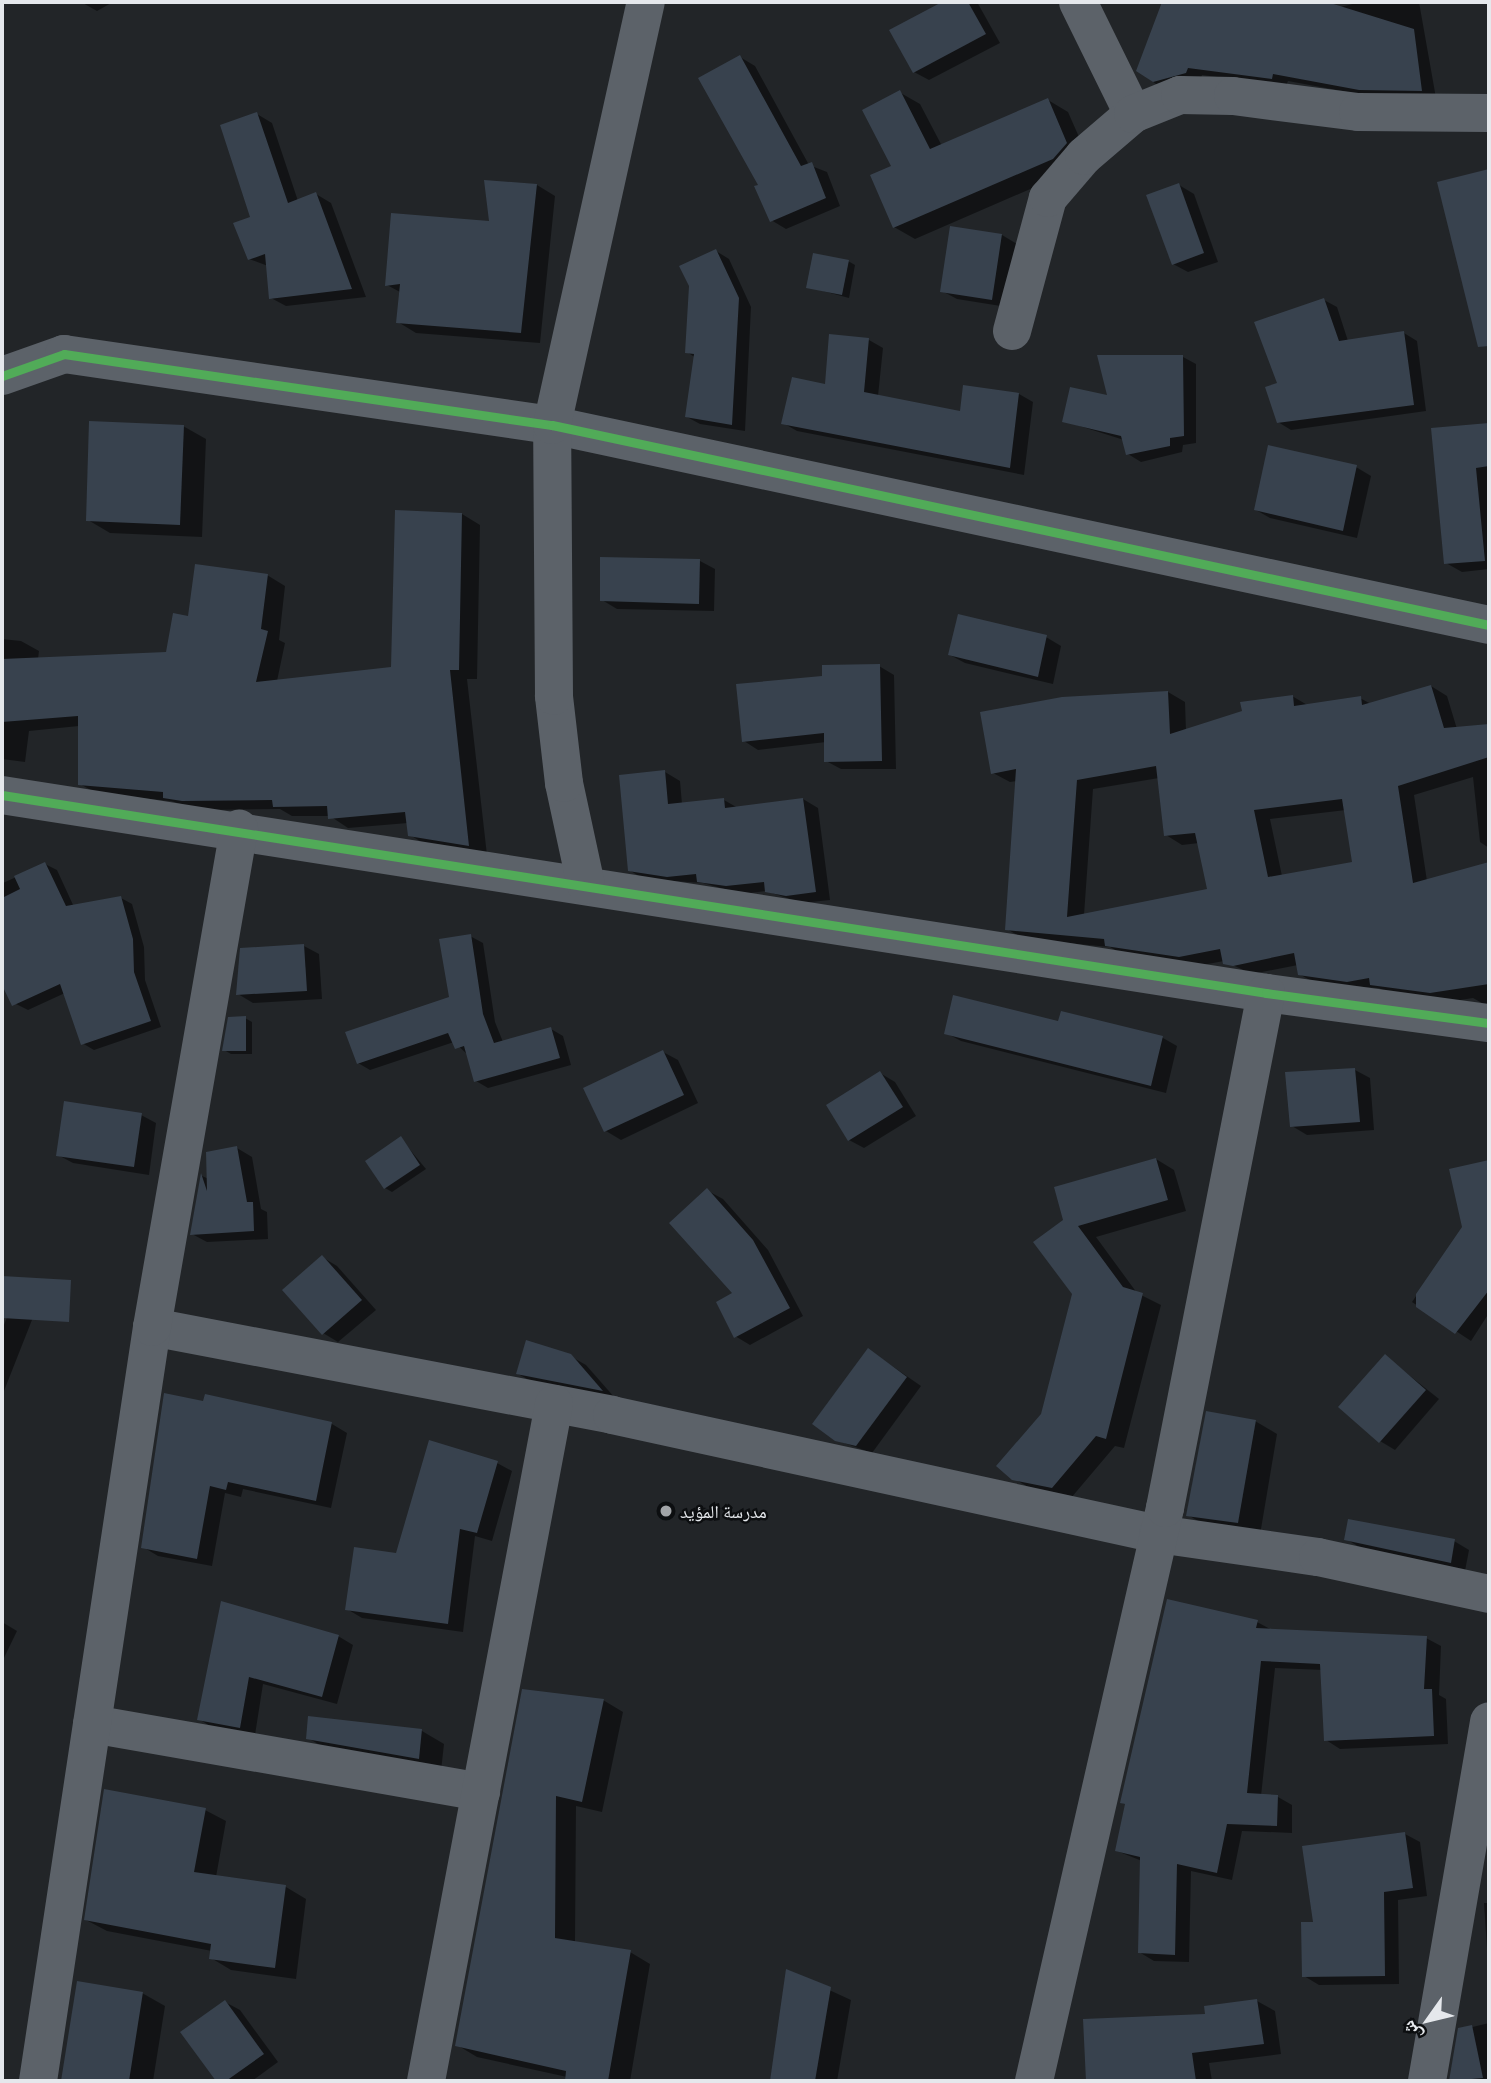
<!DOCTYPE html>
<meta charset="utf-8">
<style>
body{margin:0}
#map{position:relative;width:1491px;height:2083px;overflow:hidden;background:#222528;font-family:"Playfair Display","Noto Naskh Arabic",serif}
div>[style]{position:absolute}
.shadow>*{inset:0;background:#0007}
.building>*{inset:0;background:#38424e}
.minor>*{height:38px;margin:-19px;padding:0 19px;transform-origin:19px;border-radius:19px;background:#5c6269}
.cycleway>*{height:9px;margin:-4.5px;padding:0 4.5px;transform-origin:4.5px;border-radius:4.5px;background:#51ab58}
.dots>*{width:19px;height:19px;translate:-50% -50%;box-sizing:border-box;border:4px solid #0c0e10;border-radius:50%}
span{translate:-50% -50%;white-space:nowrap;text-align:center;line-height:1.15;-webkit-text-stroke:5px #0c0e10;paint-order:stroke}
.poi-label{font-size:18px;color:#e5e8ec}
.left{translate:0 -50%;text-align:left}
.frame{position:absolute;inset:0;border:4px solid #e5e8ec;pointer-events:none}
.north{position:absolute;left:1393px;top:1985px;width:70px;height:70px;-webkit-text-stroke:5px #0c0e10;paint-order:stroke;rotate:236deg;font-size:19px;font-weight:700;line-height:28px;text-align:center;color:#e5e8ec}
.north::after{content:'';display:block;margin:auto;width:24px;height:32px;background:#e5e8ec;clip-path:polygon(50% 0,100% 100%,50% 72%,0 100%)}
</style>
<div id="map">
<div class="shadow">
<div style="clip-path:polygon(81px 2px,113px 2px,97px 11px)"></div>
<div style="clip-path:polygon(946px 2px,977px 2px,1000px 43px,929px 80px,914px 72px,892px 31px)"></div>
<div style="clip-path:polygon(1164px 2px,1312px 2px,1303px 16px,1361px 2px,1419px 2px,1436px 98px,1375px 97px,1288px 81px,1286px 86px,1202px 75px,1200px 81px,1156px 84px,1138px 71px)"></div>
<div style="clip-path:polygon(740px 57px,755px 66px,809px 165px,827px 172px,840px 206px,786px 229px,771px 220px)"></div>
<div style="clip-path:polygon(899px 92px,920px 104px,942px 146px,1048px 100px,1068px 112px,1087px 155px,1074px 170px,915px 239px,894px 227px)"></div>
<div style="clip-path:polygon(257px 114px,272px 123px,298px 201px,316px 194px,331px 203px,366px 297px,286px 306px,271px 298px,268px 266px,249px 259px)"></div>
<div style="clip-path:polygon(1489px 171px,1489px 341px,1439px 183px)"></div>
<div style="clip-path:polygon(537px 185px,555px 196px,540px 343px,416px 333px,398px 322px,400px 292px,387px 285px,491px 223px)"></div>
<div style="clip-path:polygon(1179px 185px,1194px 194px,1218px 262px,1188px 272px,1173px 264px)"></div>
<div style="clip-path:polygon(951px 228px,1002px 235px,1017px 244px,1007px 307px,957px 299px,942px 291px)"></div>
<div style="clip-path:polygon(716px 251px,729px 259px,751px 307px,745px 431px,700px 424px,687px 417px,696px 358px,687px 352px)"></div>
<div style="clip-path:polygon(848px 261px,855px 265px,849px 298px,808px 287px)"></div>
<div style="clip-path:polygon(1324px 300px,1337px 307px,1348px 341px,1404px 333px,1417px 341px,1426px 411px,1291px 430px,1278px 422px,1279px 384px)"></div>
<div style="clip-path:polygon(869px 340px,883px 348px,878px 396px,962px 413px,1019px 394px,1033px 402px,1024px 475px,797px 431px,783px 423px,826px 386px)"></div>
<div style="clip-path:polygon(1183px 357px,1196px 364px,1196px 443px,1183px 445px,1182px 452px,1141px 462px,1128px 454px,1124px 440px,1064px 421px)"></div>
<div style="clip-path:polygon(1489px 424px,1489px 569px,1462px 572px,1446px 563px,1433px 430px)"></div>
<div style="clip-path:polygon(183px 426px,206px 439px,202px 537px,110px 533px,88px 520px)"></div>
<div style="clip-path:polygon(1356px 467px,1371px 476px,1357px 538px,1270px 518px,1256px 510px)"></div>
<div style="clip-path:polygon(462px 514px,480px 525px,477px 679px,467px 679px,487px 855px,428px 846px,410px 835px,408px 823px,348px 828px,330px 816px,292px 816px,280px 809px,201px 810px,171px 801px,98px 794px,80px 784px,79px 726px,29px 731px,25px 762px,2px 759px,2px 639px,21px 641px,39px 651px,38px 659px,168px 654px,190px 618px,267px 575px,285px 586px,279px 640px,285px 643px,277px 681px,393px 669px)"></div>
<div style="clip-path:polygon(700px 561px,715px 569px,714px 611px,617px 609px,602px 600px)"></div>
<div style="clip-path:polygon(1046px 637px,1061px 646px,1053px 684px,965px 663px,950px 655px)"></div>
<div style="clip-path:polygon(879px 666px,894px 675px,896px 769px,841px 769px,826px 761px,826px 742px,758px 750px,744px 741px,824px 678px)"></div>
<div style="clip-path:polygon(evenodd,1431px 686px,1447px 696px,1457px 729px,1489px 726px,1489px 848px,1480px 842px,1473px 777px,1414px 795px,1427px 881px,1489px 863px,1489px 1007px,1473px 998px,1448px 1002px,1389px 994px,1379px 988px,1317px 984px,1299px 974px,1298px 965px,1252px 974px,1224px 961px,1197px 966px,1124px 955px,1110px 947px,1024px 939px,1007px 929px,1017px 781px,1010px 782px,993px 773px,1168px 692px,1185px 702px,1186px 731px,1292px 696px,1309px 706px,1360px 698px,1371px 704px,1431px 686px,1159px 778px,1166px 835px,1182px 845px,1199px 843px,1209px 891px,1084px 915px,1093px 789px,1159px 778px,1431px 686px,1346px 810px,1354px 864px,1282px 876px,1270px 819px,1346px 810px)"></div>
<div style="clip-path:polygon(665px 772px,680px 781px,682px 804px,724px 800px,738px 808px,803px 799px,818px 808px,830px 900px,802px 903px,766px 891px,742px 894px,703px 883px,644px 879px,629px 870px)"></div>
<div style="clip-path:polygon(45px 864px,57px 870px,74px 907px,121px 898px,132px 904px,144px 947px,145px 980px,161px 1027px,94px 1050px,82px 1043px,65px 993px,28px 1010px,16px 1004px,2px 972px,2px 879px,3px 883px)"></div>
<div style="clip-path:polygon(470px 936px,483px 943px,495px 1022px,503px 1042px,551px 1029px,563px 1036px,571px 1065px,488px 1088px,476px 1081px,468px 1055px,454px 1042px,370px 1070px,358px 1063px,451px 998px)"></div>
<div style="clip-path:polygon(304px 946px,319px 954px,322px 999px,253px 1003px,238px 994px)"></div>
<div style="clip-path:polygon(245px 1018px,252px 1022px,252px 1054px,231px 1054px,224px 1050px)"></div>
<div style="clip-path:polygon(1059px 1023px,1163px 1038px,1177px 1046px,1166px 1093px,961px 1041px,946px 1033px)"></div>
<div style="clip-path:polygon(663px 1052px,678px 1060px,698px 1103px,621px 1140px,606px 1131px)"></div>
<div style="clip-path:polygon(1355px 1070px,1370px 1078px,1374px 1130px,1307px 1135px,1292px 1126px)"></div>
<div style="clip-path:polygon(880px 1073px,895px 1082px,916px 1116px,864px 1148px,849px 1140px)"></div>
<div style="clip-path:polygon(141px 1115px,156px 1123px,149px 1175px,73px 1163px,58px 1155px)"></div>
<div style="clip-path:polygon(401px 1139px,426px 1169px,392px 1192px,385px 1188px)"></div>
<div style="clip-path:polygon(237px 1148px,252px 1157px,261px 1209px,267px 1212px,268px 1239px,207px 1242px,192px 1234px,202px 1176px,209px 1179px)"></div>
<div style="clip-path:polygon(1156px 1159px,1174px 1170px,1186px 1211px,1096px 1237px,1137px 1293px,1161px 1305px,1124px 1448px,1115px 1446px,1071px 1498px,1033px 1490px,1013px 1478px,1042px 1415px,1073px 1294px,1036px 1242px)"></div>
<div style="clip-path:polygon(1489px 1162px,1489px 1313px,1471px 1341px,1412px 1302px,1463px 1227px,1451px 1170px)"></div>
<div style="clip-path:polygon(708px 1191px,723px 1199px,768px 1250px,803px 1316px,750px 1345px,735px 1336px,735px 1294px)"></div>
<div style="clip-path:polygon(322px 1257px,337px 1266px,376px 1310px,338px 1342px,323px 1333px)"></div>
<div style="clip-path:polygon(2px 1277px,20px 1278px,43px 1292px,2px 1396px,2px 1330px,21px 1281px,2px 1320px)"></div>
<div style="clip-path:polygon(869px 1350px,921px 1386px,872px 1453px,836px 1440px)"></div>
<div style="clip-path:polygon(570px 1356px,586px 1365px,615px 1398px,533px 1382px,518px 1374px)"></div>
<div style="clip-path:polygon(1385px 1356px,1439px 1399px,1395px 1450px,1380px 1441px)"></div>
<div style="clip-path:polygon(206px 1396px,332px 1424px,347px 1433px,331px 1508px,243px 1489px,241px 1497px,225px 1493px,212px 1566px,158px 1556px,143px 1547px)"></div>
<div style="clip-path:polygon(1255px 1421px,1277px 1434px,1260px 1535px,1210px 1528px,1188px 1515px)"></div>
<div style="clip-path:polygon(497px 1463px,512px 1471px,492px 1541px,475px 1536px,463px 1632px,362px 1618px,347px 1609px,397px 1555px)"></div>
<div style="clip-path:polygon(1346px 1539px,1454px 1541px,1469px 1550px,1465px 1571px,1361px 1548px)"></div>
<div style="clip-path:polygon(223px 1603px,338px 1636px,353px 1645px,337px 1704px,263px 1684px,255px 1735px,213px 1728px,199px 1719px)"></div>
<div style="clip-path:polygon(2px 1622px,17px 1631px,2px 1662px)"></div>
<div style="clip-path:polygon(1257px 1622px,1272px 1630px,1426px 1638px,1441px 1646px,1439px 1695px,1446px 1699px,1448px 1744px,1340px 1749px,1326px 1740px,1323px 1670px,1275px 1668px,1261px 1796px,1278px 1797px,1292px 1805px,1292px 1833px,1242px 1831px,1232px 1880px,1191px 1871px,1189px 1962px,1154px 1961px,1139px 1952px,1142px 1861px,1117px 1851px,1127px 1805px,1122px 1803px)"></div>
<div style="clip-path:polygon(524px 1691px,603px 1700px,623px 1712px,602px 1812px,576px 1806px,575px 1943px,630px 1952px,650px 1964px,630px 2081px,566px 2081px,567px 2077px,477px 2057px,457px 2045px)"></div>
<div style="clip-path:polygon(310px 1718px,422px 1731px,444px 1744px,441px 1771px,330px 1751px,308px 1738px)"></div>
<div style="clip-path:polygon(205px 1810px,226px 1821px,216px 1877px,286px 1887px,306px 1899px,296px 1979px,231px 1970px,211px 1958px,212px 1951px,107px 1931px,86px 1920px)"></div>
<div style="clip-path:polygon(1405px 1834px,1420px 1842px,1427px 1896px,1398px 1900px,1399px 1984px,1319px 1985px,1304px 1976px,1315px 1924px)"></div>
<div style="clip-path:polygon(1484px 1903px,1489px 1903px,1489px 1979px)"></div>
<div style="clip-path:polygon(788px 1971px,851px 2000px,837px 2081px,772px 2081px)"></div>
<div style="clip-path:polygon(78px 1983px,142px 1993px,165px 2006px,153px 2081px,63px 2081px)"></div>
<div style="clip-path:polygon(1257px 2001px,1275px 2011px,1281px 2054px,1209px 2063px,1212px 2081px,1088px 2081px,1085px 2021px,1207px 2015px)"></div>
<div style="clip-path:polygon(225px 2002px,240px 2010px,278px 2062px,252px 2081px,218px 2081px,182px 2033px)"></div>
<div style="clip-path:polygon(1489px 2023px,1489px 2081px,1473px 2081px,1457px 2048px,1460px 2030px)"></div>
</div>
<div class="building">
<div style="clip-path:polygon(942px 2px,968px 2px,986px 34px,913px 73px,889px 30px)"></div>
<div style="clip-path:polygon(1162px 2px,1327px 2px,1414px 29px,1422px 91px,1359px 90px,1273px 74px,1272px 79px,1188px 68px,1186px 73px,1153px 82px,1136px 71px)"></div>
<div style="clip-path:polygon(740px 55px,801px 166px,812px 162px,826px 198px,770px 222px,754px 186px,758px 185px,698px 78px)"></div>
<div style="clip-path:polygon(900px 90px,930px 149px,1048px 98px,1067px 143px,1053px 159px,893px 228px,870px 175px,891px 166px,862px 110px)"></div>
<div style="clip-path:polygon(257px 112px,288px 203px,316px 192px,352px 289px,269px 299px,265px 254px,248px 260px,233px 223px,250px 217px,220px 125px)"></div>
<div style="clip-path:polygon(1489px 169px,1489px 346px,1478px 347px,1437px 182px)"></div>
<div style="clip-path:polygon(484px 180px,537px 184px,521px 333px,396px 323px,400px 284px,385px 286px,391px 213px,489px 221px)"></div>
<div style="clip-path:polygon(1179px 183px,1204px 253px,1172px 265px,1146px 195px)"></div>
<div style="clip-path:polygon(950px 226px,1002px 234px,992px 300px,940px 292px)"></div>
<div style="clip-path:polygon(716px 249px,739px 298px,732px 425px,685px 417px,694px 354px,685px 353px,689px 286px,679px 266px)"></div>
<div style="clip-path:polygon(813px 253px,849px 260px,842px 295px,806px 288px)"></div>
<div style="clip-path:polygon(1324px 298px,1339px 341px,1404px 331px,1414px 405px,1277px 423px,1265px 387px,1277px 383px,1254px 322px)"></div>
<div style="clip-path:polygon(829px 334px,869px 338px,864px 392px,960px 411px,963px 385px,1019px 393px,1010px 468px,781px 424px,792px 377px,825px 384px)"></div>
<div style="clip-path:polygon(1097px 355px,1183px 355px,1184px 436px,1170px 438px,1170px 446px,1126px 455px,1121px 436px,1062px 422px,1070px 387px,1107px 395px)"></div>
<div style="clip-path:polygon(89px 421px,184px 425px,180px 525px,86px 521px)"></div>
<div style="clip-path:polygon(1489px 423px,1489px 466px,1476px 468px,1485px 561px,1444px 564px,1431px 428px)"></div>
<div style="clip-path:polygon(1268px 445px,1357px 465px,1343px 531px,1254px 510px)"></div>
<div style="clip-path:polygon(395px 510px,462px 513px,459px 670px,450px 670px,469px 846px,408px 836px,405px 812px,328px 819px,327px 806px,273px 807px,272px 800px,182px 801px,163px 798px,163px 792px,78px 785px,78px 716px,2px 722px,2px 659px,166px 652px,173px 613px,188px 616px,195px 564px,268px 574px,261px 629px,268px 631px,256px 682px,391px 667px)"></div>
<div style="clip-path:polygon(600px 557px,700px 559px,699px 604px,600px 601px)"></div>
<div style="clip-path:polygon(958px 614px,1047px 635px,1038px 677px,948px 655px)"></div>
<div style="clip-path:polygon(880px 664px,882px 761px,824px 762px,824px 733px,742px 742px,736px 684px,822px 676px,822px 665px)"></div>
<div style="clip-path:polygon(evenodd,1431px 685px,1444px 728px,1489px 724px,1489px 757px,1398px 786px,1413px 883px,1489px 862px,1489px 984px,1430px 993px,1370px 985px,1369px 978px,1347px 982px,1298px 975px,1294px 953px,1233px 966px,1223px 964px,1220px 949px,1179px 957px,1105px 946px,1104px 939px,1005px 930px,1016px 769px,991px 774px,980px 712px,1062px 697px,1168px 691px,1170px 734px,1242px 711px,1240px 702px,1293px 695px,1294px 706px,1361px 696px,1362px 705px,1431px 685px,1156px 766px,1164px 836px,1195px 833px,1207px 889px,1067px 917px,1077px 780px,1156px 766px,1431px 685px,1342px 799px,1352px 862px,1268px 877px,1254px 810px,1342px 799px)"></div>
<div style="clip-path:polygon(665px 770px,668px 804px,724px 798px,725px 808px,803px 798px,816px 892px,786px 896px,765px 892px,764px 882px,726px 886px,697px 882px,696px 874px,667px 877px,628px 871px,619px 775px)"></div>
<div style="clip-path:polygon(45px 862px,66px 906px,121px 896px,133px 939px,134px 972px,151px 1021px,81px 1045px,60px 984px,12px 1006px,2px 985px,2px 898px,20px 889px,14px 876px)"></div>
<div style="clip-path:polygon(471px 934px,483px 1014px,494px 1043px,551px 1027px,560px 1058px,474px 1082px,464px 1046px,455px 1049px,448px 1033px,357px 1064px,345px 1032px,449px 997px,439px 939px)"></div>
<div style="clip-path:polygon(304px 944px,307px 991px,236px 995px,240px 948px)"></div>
<div style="clip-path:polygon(953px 995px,1058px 1021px,1061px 1011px,1163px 1036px,1151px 1086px,944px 1034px)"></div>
<div style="clip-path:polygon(246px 1016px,246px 1051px,222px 1051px,228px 1017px)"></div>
<div style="clip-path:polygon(663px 1050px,684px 1095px,604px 1132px,583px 1088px)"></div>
<div style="clip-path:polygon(1355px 1068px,1360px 1122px,1290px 1127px,1285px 1072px)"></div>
<div style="clip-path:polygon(880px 1071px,903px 1107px,848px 1141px,826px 1105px)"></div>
<div style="clip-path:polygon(64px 1101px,142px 1113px,134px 1167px,56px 1156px)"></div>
<div style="clip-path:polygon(401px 1136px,420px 1165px,384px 1189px,365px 1161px)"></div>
<div style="clip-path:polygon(237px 1146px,247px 1202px,253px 1202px,254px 1231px,190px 1235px,201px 1173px,207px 1191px,206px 1152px)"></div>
<div style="clip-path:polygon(1156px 1158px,1168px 1200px,1078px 1226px,1123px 1287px,1143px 1293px,1106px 1439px,1096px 1436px,1052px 1488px,1012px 1480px,996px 1466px,1041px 1414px,1072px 1294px,1033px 1242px,1063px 1220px,1054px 1187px)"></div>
<div style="clip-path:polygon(1489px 1160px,1489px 1290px,1455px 1334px,1416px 1307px,1416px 1294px,1462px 1227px,1449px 1169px)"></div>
<div style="clip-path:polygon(707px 1188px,753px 1240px,790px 1308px,734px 1338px,716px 1302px,732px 1293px,669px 1223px)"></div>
<div style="clip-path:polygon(322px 1255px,362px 1300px,322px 1335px,282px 1290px)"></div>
<div style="clip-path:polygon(2px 1276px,71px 1280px,69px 1322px,2px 1318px)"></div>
<div style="clip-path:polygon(526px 1340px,571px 1354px,603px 1391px,516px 1374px)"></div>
<div style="clip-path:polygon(868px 1348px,907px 1377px,856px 1446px,835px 1441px,812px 1424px)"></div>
<div style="clip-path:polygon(1385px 1354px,1426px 1390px,1379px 1443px,1338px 1407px)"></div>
<div style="clip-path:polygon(164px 1393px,203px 1401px,205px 1394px,332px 1422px,316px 1501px,228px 1482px,226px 1490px,210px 1486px,197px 1559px,141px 1548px)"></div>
<div style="clip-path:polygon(1206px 1411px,1256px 1420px,1238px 1523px,1186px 1516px)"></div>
<div style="clip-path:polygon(429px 1440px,498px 1461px,477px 1533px,460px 1529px,448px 1624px,345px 1610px,354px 1547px,396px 1553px)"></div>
<div style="clip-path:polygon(1348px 1519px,1455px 1539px,1451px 1563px,1344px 1540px)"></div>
<div style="clip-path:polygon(1167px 1599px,1258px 1620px,1256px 1628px,1427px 1636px,1424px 1689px,1432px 1689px,1434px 1736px,1324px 1741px,1320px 1664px,1261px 1661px,1247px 1793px,1278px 1795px,1277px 1826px,1227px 1824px,1217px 1873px,1177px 1864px,1175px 1955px,1138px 1953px,1140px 1857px,1115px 1851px,1125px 1804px,1120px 1803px)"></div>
<div style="clip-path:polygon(221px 1601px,339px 1635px,322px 1697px,249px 1677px,240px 1728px,197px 1720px)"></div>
<div style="clip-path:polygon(522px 1689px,604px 1699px,582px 1802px,556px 1796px,555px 1938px,631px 1950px,608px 2081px,565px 2081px,566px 2071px,455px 2046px)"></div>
<div style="clip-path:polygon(308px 1716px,422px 1729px,419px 1759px,306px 1739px)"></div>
<div style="clip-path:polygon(104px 1789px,206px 1808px,194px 1872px,286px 1885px,275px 1968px,209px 1959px,211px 1944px,84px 1920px)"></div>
<div style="clip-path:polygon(1405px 1832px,1413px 1888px,1384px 1892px,1385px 1976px,1302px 1977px,1301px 1922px,1313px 1922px,1302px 1846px)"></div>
<div style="clip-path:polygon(786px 1969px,831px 1987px,815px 2081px,770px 2081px)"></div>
<div style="clip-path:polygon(77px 1981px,143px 1992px,129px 2081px,61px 2081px)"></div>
<div style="clip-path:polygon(1257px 1999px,1264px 2044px,1192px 2053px,1196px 2081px,1086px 2081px,1083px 2019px,1205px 2014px,1204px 2006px)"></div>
<div style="clip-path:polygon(225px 2000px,264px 2054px,226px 2081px,216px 2081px,180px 2032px)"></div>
<div style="clip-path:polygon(1472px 2025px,1483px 2078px,1449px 2081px,1458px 2028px)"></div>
</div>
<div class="minor">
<div style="left:1078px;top:2px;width:125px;rotate:63.8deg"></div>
<div style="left:1012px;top:331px;width:138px;rotate:-74.9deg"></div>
<div style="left:1048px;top:198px;width:55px;rotate:-49.4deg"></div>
<div style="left:1084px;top:156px;width:65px;rotate:-40.6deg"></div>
<div style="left:1133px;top:114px;width:51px;rotate:-22deg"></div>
<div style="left:1180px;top:95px;width:53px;rotate:1.1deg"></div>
<div style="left:1233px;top:96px;width:126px;rotate:7.3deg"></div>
<div style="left:1358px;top:112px;width:131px;rotate:0.4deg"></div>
<div style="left:2px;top:376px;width:66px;rotate:-19.5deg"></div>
<div style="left:64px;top:354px;width:493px;rotate:8.3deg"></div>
<div style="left:552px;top:425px;width:958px;rotate:12.05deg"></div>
<div style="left:2px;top:795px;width:1279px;rotate:8.9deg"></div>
<div style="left:1266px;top:993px;width:225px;rotate:7.7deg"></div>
<div style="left:586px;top:885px;width:104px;rotate:-102.2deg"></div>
<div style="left:564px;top:783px;width:88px;rotate:-96.6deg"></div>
<div style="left:554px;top:696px;width:271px;rotate:-90.4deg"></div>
<div style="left:552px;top:425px;width:433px;rotate:-77.5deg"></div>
<div style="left:152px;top:1327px;width:468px;rotate:10.8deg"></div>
<div style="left:612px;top:1415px;width:559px;rotate:12.3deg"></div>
<div style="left:1158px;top:1534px;width:162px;rotate:8.2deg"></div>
<div style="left:1318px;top:1557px;width:175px;rotate:12.2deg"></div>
<div style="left:92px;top:1724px;width:395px;rotate:9.9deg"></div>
<div style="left:38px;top:2081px;width:763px;rotate:-81.4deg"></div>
<div style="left:152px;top:1327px;width:506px;rotate:-80.09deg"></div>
<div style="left:426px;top:2081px;width:689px;rotate:-79.29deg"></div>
<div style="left:1034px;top:2081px;width:588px;rotate:-77.12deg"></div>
<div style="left:1165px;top:1508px;width:525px;rotate:-78.9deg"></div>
<div style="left:1427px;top:2081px;width:365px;rotate:-80.2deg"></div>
</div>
<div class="cycleway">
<div style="left:2px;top:376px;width:66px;rotate:-19.5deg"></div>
<div style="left:64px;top:354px;width:493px;rotate:8.3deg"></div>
<div style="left:552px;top:425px;width:958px;rotate:12.05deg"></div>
<div style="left:2px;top:795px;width:1279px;rotate:8.9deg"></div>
<div style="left:1266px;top:993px;width:225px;rotate:7.7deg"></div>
</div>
<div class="dots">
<div style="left:666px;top:1511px;background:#a1a4a7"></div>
</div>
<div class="poi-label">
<span class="left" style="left:680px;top:1511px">مدرسة المؤيد</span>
</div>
<div class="frame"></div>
<div class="north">ش</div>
</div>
